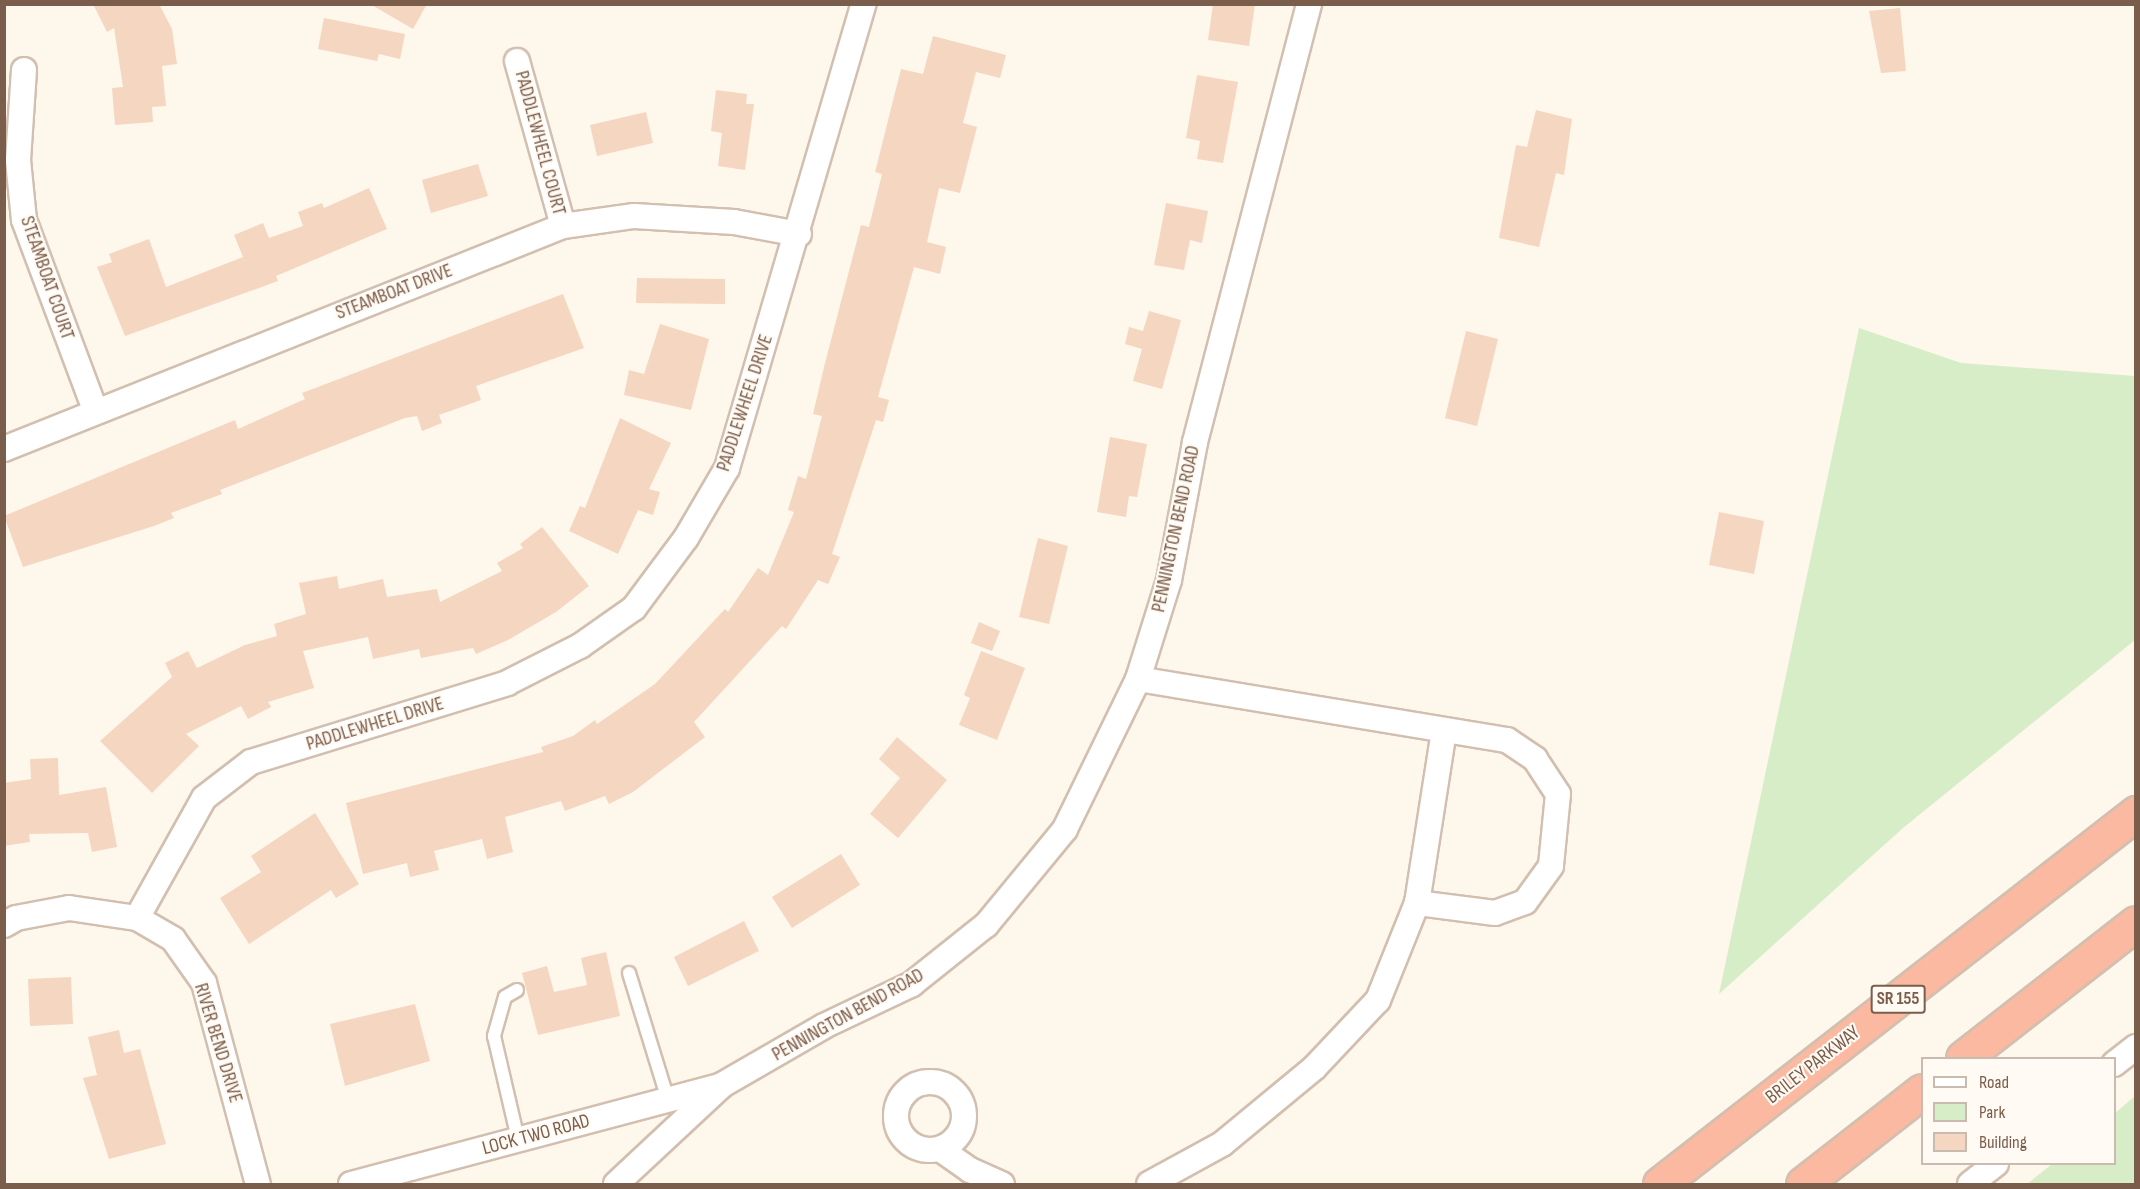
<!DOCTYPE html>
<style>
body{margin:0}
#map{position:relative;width:2140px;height:1189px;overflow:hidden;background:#fef7eb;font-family:"Sofia Sans Condensed",sans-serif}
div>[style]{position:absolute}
.green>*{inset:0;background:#d6edc7}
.building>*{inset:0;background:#f5d6c1}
.roads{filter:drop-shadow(2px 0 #d2bfaf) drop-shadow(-2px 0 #d2bfaf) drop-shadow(0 2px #d2bfaf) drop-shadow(0 -2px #d2bfaf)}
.service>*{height:12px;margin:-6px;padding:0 6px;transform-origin:6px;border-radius:6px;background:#fff}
.minor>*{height:24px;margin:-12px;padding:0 12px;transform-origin:12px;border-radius:12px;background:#fff}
.minor>.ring{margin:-12px;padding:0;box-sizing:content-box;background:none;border:24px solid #fff;border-radius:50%}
.motorway>*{height:33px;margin:-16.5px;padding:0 16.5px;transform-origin:16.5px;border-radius:16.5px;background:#fab9a0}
span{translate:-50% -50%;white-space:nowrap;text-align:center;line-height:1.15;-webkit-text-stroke:4.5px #fffaf3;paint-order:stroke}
.shield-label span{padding:2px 4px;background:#fffaf3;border:2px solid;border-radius:4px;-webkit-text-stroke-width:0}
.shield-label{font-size:18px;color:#7b5d4b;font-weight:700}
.street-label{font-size:20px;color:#7b5d4b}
.frame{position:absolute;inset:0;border:6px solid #7b5d4b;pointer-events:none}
.legend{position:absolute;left:1921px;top:1057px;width:195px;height:108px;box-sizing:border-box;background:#fffaf3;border:2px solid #cabbb0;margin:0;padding:8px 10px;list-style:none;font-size:18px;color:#7b5d4b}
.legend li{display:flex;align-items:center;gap:12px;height:30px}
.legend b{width:30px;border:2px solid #cabbb0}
</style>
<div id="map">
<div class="green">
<div style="clip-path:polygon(1859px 328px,1961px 363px,2135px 376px,2135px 640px,1903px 828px,1719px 994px)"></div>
<div style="clip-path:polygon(2135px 1096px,2135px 1184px,2027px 1184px,2052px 1164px,2114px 1164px,2115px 1113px)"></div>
</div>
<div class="building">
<div style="clip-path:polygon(93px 4px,159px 4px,172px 29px,177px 64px,162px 66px,166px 106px,152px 107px,153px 122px,115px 125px,112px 88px,123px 87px,114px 28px,107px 32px)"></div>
<div style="clip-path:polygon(370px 4px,427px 4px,413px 29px)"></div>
<div style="clip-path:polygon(1213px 4px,1255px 4px,1249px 46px,1208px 40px)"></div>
<div style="clip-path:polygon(1900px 8px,1906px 71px,1881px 73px,1869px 11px)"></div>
<div style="clip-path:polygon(324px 18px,405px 34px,400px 59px,379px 54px,377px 61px,318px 49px)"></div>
<div style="clip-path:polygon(933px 36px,1006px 55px,1000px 78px,976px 72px,963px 123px,977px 127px,960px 193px,939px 188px,927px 242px,946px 247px,940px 274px,914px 267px,878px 397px,889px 400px,883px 422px,876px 420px,858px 475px,832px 554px,840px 557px,828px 584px,818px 580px,786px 629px,782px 626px,694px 722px,705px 737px,633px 792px,609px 804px,605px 796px,565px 811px,561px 801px,505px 817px,513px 852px,487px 859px,482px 839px,434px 851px,439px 870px,410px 877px,407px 863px,363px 874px,346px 803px,543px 752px,541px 747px,573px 736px,595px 720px,597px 724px,655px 684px,725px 609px,728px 612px,758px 568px,768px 575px,794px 512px,788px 510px,798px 476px,806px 479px,822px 416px,813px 414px,825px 363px,861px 225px,869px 227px,882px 174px,875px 172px,901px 69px,923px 74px)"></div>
<div style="clip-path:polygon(1197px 75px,1238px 82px,1223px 163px,1197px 159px,1200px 141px,1186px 138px)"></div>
<div style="clip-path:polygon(716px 90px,747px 94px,746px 104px,754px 104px,745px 170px,718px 166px,722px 133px,711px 131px)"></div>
<div style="clip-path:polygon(1536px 110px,1572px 119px,1564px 175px,1556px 173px,1539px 247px,1499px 238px,1516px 145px,1527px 147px)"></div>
<div style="clip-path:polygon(646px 112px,653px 143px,597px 156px,590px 125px)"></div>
<div style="clip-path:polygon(478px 164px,488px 196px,431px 213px,422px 180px)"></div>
<div style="clip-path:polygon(369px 188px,387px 229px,276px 276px,278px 281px,125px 336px,97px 267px,112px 262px,109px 254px,149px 239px,166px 287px,243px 257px,234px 235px,263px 223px,269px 238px,303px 226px,298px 212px,322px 203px,324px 208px)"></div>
<div style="clip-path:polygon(1166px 203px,1208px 211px,1202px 243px,1190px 240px,1184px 270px,1154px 265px)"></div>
<div style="clip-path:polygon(637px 278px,725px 279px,725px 304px,636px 303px)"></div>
<div style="clip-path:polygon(563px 294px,584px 348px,476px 386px,481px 400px,439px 415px,442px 423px,422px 431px,417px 416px,405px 418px,220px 490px,222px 494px,171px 513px,174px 518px,154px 526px,23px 567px,4px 516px,235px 420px,238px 429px,305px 399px,302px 393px)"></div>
<div style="clip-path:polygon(1149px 311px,1181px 320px,1162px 389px,1133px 381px,1142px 349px,1125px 344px,1129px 327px,1143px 331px)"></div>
<div style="clip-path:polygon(660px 324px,709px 339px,691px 410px,624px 395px,629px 370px,644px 374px)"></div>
<div style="clip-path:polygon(1466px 331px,1498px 339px,1477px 426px,1445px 418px)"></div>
<div style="clip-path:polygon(620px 418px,671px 443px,649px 489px,660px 492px,653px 515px,638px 510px,618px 554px,569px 531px,580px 506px,585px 508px)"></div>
<div style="clip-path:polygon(1110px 437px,1147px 444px,1137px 497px,1129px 496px,1126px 517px,1097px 512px)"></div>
<div style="clip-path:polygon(1719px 512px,1764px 521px,1754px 574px,1709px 565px)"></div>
<div style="clip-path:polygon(542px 527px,589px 586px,556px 612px,508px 640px,476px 654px,473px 648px,421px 658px,419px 649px,373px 659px,368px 637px,303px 651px,314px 688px,268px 702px,271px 707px,248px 719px,241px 706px,186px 734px,199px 746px,152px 793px,100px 741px,172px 677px,165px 663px,188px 651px,197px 668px,245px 645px,277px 636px,274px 624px,306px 614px,299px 583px,337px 576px,339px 589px,383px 579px,387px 597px,437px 589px,440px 602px,502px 571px,497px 563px,523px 548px,520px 544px)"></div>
<div style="clip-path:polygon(1038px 538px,1068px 546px,1049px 624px,1019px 617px)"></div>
<div style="clip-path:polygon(979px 622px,1000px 631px,992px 651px,971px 643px)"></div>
<div style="clip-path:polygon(981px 651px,1025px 668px,997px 740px,959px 725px,970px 698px,964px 695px)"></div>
<div style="clip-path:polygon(897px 737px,947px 780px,898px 838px,870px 814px,900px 778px,879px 759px)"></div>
<div style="clip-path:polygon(58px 758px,59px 795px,106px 787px,117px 847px,92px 852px,88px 833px,29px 834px,30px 842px,4px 846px,4px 783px,31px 779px,30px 759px)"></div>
<div style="clip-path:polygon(315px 813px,359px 884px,336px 898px,331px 890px,249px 944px,220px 898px,261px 872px,251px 856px)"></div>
<div style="clip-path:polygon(841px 854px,860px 885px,792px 928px,772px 897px)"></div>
<div style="clip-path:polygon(744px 921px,759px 951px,688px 986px,674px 957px)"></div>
<div style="clip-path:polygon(606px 952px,620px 1016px,538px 1035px,522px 973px,547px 966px,554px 992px,587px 985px,581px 958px)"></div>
<div style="clip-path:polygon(71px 977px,73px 1024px,30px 1026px,28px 979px)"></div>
<div style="clip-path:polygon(415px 1004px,430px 1061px,345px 1086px,330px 1024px)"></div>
<div style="clip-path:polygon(119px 1030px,124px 1053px,140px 1049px,166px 1144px,109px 1159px,83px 1078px,97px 1075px,88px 1037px)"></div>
</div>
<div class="roads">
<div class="service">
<div style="left:629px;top:973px;width:133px;rotate:72.9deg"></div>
<div style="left:517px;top:990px;width:14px;rotate:150deg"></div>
<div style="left:505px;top:997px;width:41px;rotate:105.8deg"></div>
<div style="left:494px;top:1036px;width:106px;rotate:76.9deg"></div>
</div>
<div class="minor">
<div style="left:517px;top:61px;width:171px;rotate:74.4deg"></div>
<div style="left:24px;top:70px;width:90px;rotate:93.8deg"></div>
<div style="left:18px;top:160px;width:60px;rotate:84.3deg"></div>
<div style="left:24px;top:220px;width:203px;rotate:69.5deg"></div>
<div style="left:4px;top:449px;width:602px;rotate:-21.75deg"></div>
<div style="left:563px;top:226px;width:72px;rotate:-8deg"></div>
<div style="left:634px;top:216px;width:100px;rotate:3.4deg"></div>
<div style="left:734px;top:222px;width:66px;rotate:10.5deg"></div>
<div style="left:1138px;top:679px;width:374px;rotate:9.4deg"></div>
<div style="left:1507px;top:740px;width:34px;rotate:34deg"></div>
<div style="left:1535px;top:759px;width:42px;rotate:56.7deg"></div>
<div style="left:1558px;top:794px;width:72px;rotate:95.6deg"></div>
<div style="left:1551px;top:866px;width:44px;rotate:125.8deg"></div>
<div style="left:1525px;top:902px;width:32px;rotate:160deg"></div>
<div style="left:1495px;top:913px;width:79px;rotate:-172.7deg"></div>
<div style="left:1417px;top:903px;width:105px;rotate:111.9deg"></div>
<div style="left:1378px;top:1000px;width:93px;rotate:133.3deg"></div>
<div style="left:1314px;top:1068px;width:119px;rotate:140.4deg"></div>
<div style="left:1222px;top:1144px;width:83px;rotate:151.3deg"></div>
<div style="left:1417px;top:903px;width:175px;rotate:-81.1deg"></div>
<div style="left:137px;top:918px;width:137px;rotate:-60.8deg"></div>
<div style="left:204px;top:798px;width:59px;rotate:-37.5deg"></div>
<div style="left:251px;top:762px;width:268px;rotate:-17.1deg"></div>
<div style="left:507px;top:683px;width:82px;rotate:-26.9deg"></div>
<div style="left:580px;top:646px;width:66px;rotate:-35.1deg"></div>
<div style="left:634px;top:608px;width:87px;rotate:-53.4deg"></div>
<div style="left:686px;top:538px;width:81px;rotate:-59.6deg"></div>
<div style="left:727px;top:468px;width:484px;rotate:-73.6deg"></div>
<div style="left:4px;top:925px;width:14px;rotate:-30deg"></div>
<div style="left:16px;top:918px;width:54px;rotate:-10.7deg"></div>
<div style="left:69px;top:908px;width:69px;rotate:8.4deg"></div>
<div style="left:137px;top:918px;width:42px;rotate:30.3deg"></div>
<div style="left:173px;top:939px;width:54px;rotate:54.8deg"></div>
<div style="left:204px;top:983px;width:208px;rotate:75deg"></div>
<div style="left:2114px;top:1064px;width:28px;rotate:-38deg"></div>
<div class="ring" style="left:896px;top:1082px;width:44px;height:44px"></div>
<div style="left:940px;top:1149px;width:37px;rotate:35deg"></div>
<div style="left:970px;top:1170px;width:35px;rotate:24deg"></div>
<div style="left:351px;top:1184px;width:381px;rotate:-14.9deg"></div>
<div style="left:616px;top:1184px;width:145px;rotate:-43deg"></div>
<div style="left:722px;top:1085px;width:118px;rotate:-30deg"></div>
<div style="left:824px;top:1026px;width:98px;rotate:-25.5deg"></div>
<div style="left:912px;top:984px;width:95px;rotate:-38.6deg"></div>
<div style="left:986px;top:925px;width:124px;rotate:-50.5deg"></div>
<div style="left:1065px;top:829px;width:167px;rotate:-64deg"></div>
<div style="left:1138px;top:679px;width:104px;rotate:-72.6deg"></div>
<div style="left:1169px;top:580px;width:140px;rotate:-79.3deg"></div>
<div style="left:1195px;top:442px;width:453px;rotate:-75.4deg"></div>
<div style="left:1970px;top:1184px;width:33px;rotate:-38deg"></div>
</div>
<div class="motorway">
<div style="left:1963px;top:1058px;width:219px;rotate:-38deg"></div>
<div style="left:1660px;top:1184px;width:604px;rotate:-37.93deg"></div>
<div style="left:1803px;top:1184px;width:151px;rotate:-38deg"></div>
</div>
</div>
<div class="shield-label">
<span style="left:1898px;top:999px">SR 155</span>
</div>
<div class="street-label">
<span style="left:540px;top:143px;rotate:75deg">PADDLEWHEEL COURT</span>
<span style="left:47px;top:278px;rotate:71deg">STEAMBOAT COURT</span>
<span style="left:394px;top:292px;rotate:-21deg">STEAMBOAT DRIVE</span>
<span style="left:745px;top:403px;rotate:-72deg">PADDLEWHEEL DRIVE</span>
<span style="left:1176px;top:529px;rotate:-78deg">PENNINGTON BEND ROAD</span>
<span style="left:375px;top:724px;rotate:-17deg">PADDLEWHEEL DRIVE</span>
<span style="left:848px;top:1015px;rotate:-29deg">PENNINGTON BEND ROAD</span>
<span style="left:218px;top:1043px;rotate:73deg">RIVER BEND DRIVE</span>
<span style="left:1813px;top:1065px;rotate:-38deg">BRILEY PARKWAY</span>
<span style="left:536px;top:1135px;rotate:-15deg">LOCK TWO ROAD</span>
</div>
<div class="frame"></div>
<ul class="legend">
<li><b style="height:8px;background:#fff"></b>Road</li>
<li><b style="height:16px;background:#d6edc7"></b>Park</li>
<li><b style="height:16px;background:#f5d6c1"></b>Building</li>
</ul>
</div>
